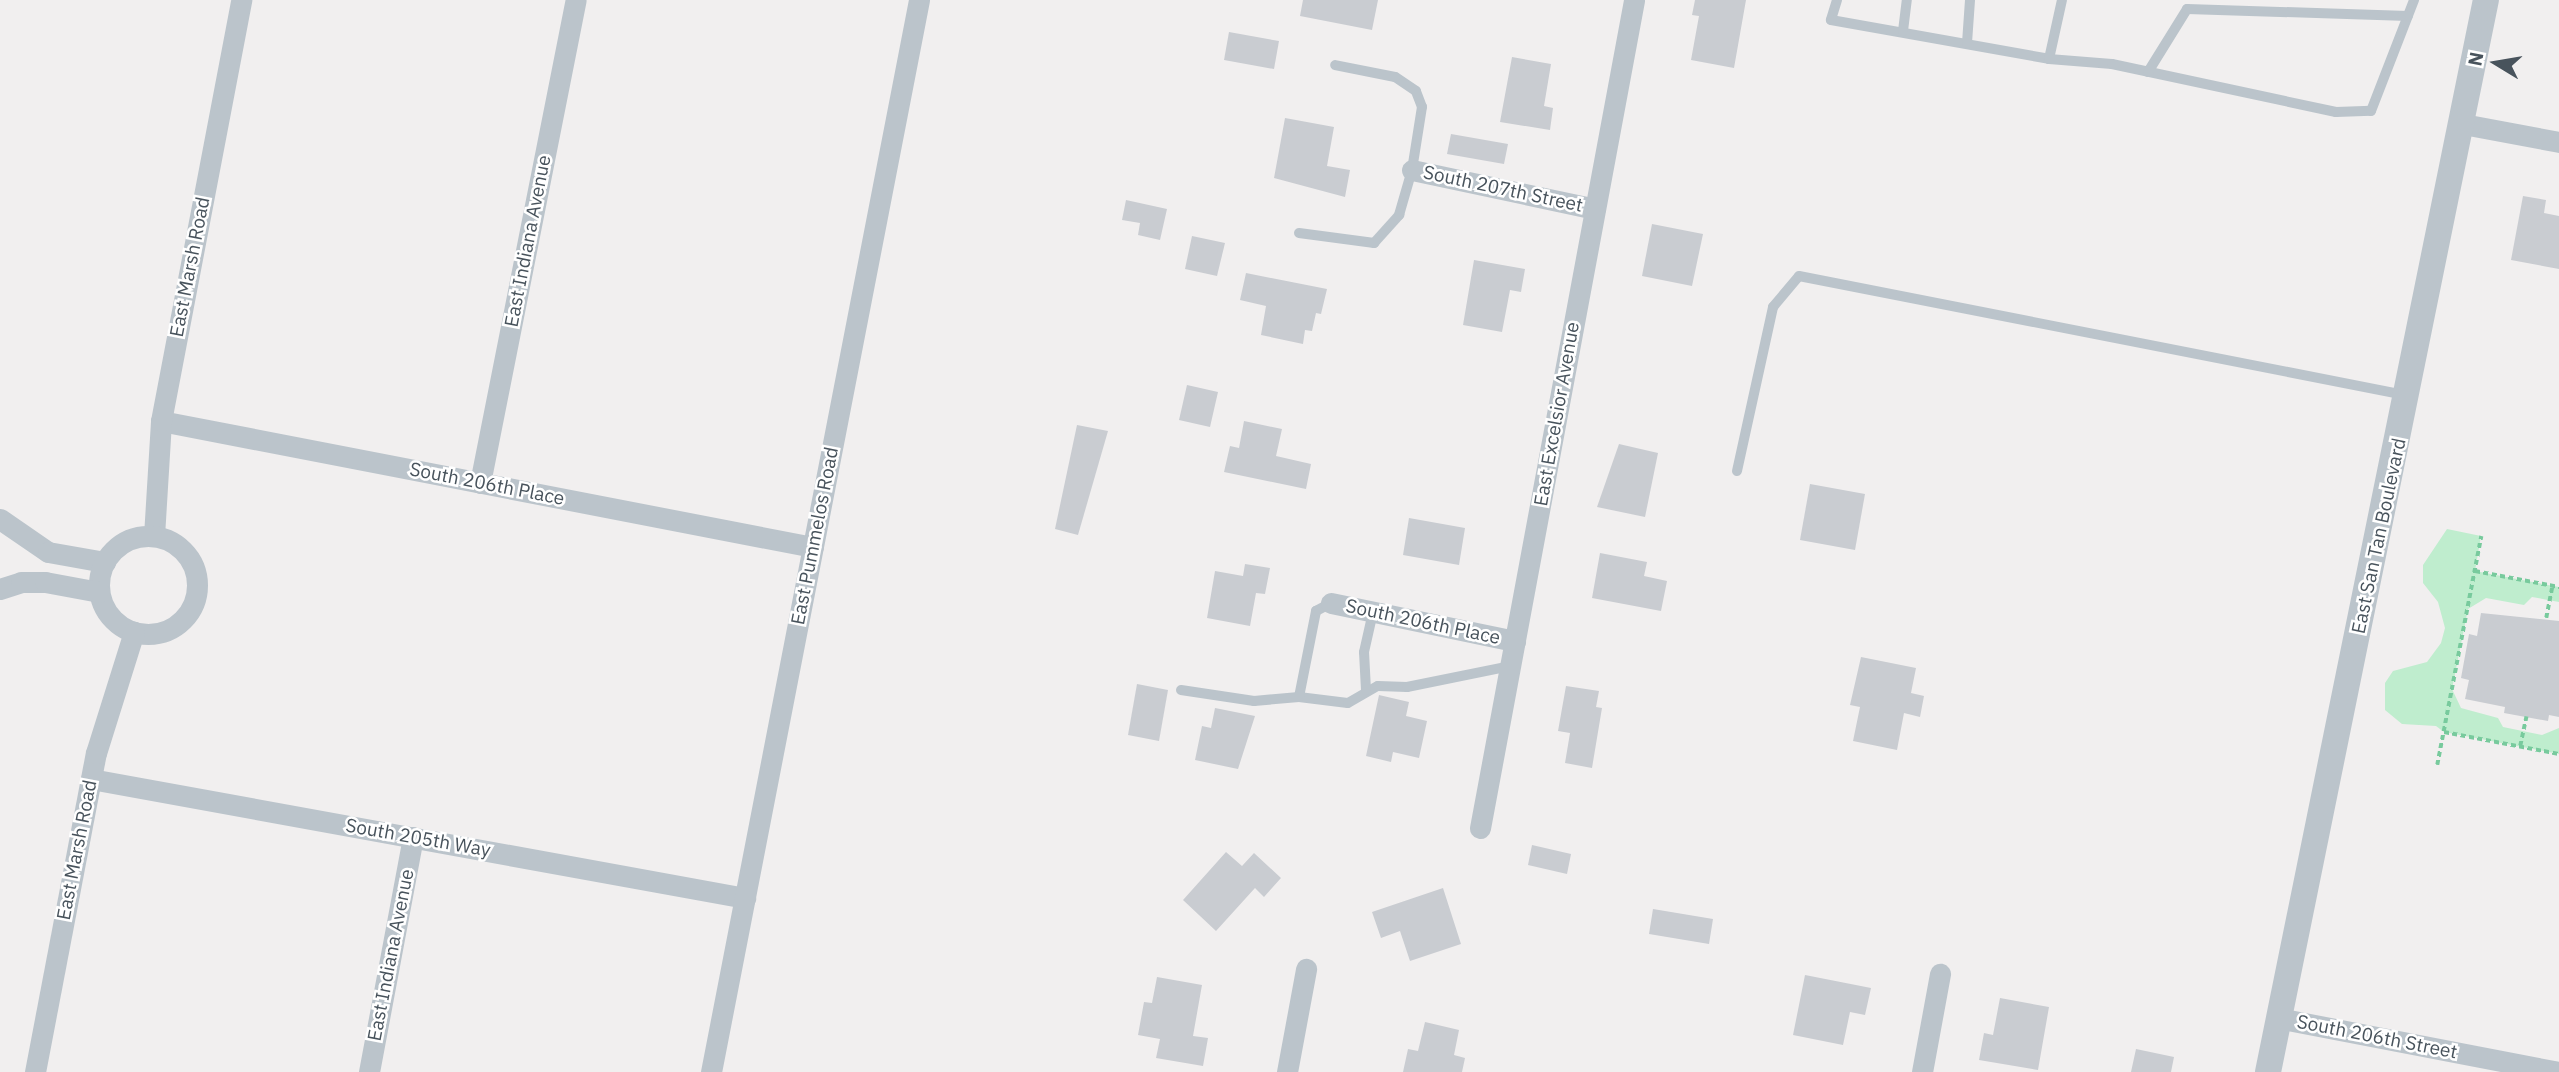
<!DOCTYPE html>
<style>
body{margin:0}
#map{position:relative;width:2559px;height:1072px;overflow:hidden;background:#f1efef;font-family:"IBM Plex Sans",sans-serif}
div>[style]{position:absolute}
.green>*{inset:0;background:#bfedce}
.building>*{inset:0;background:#c9ccd1}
.path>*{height:3.5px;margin-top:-1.75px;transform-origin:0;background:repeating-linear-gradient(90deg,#78ca9d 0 5px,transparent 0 8.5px)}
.service>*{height:10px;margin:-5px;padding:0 5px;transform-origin:5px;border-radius:5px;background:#bbc4cb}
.minor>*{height:21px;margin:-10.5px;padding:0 10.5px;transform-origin:10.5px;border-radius:10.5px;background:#bbc4cb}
.minor>.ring{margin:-10.5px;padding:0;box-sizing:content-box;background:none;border:21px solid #bbc4cb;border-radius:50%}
.tertiary>*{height:26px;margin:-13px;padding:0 13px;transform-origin:13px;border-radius:13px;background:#bbc4cb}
span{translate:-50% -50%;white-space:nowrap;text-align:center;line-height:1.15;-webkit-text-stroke:5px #fff;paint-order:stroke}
.street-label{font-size:19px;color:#48535c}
.north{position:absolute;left:2461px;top:28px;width:70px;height:70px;-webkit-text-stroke:5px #fff;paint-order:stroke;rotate:281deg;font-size:19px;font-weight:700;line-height:28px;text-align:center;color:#48535c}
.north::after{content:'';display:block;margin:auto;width:24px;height:32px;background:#48535c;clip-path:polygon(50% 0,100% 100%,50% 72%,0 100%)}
</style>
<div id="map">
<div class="green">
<div style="clip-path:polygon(2447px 529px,2481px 536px,2475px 571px,2559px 587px,2559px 602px,2532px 597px,2524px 605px,2486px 598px,2468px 609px,2452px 689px,2461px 708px,2498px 718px,2503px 727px,2542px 735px,2559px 728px,2559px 754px,2444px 732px,2436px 726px,2402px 724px,2385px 710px,2385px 683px,2393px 671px,2427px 662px,2441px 643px,2445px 628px,2438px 602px,2423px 583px,2423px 565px)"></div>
</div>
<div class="building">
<div style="clip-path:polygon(1303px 0,1378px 0,1372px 30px,1300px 16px)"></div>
<div style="clip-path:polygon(1695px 0,1746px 0,1734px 68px,1691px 60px,1699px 16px,1692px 15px)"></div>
<div style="clip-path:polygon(1229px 32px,1279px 41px,1274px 69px,1224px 60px)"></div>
<div style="clip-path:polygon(1512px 57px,1551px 64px,1544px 106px,1553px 108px,1550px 130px,1500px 122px)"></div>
<div style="clip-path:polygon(1285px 118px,1334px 127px,1327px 166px,1350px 170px,1345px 197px,1274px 178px)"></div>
<div style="clip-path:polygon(1451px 134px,1508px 144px,1504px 164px,1447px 154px)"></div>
<div style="clip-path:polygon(2523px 196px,2546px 200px,2544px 213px,2559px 216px,2559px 269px,2511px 260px)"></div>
<div style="clip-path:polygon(1126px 200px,1167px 209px,1160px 240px,1138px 235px,1140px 223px,1122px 220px)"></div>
<div style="clip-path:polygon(1652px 224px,1703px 234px,1692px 286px,1642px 276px)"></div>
<div style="clip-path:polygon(1192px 236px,1225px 243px,1217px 276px,1185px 269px)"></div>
<div style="clip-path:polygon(1474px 260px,1525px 269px,1521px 292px,1510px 290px,1502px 332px,1463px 325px)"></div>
<div style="clip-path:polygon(1246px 273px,1327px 289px,1321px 314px,1316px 313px,1312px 331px,1305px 330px,1303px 344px,1261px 335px,1266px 306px,1240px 300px)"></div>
<div style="clip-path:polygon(1187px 385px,1218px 392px,1210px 427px,1179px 420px)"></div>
<div style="clip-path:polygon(1244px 421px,1282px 429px,1276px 456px,1311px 464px,1306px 489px,1224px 472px,1230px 446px,1239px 448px)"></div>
<div style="clip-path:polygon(1077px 425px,1108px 431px,1078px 535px,1055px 529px)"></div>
<div style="clip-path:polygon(1619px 444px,1658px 453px,1645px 517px,1597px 507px)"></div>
<div style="clip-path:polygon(1810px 484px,1865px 494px,1855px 550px,1800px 540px)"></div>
<div style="clip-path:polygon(1409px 518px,1465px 528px,1459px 565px,1403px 555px)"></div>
<div style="clip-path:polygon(1600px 553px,1647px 562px,1644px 576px,1667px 581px,1661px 611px,1592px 598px)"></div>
<div style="clip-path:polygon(1245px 564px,1270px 568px,1265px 594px,1256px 593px,1250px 626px,1207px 618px,1215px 571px,1243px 576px)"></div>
<div style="clip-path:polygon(2481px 613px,2559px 621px,2559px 717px,2549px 715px,2548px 721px,2504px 713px,2505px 707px,2465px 699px,2469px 680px,2461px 678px,2469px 634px,2477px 636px)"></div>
<div style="clip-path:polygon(1861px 657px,1916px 668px,1911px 693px,1924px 696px,1920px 717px,1904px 713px,1897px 750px,1853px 741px,1860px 707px,1850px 705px)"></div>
<div style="clip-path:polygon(1137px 684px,1168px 690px,1159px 741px,1128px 735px)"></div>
<div style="clip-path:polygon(1566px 686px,1599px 691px,1596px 707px,1602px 708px,1592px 768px,1565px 763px,1570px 733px,1558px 731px)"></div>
<div style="clip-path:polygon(1379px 695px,1409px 702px,1406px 716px,1427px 721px,1419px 758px,1393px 752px,1391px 762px,1366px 756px)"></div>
<div style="clip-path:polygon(1215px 708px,1255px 716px,1238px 769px,1195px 760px,1202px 726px,1211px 728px)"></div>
<div style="clip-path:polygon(1532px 845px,1571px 854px,1567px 874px,1528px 865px)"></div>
<div style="clip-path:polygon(1226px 852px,1242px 866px,1254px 853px,1281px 878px,1264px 897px,1255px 888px,1216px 931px,1183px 900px)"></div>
<div style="clip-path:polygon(1443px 888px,1461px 944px,1410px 961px,1400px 931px,1381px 938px,1372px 912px)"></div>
<div style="clip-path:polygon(1653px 909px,1713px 919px,1709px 944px,1649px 934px)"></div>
<div style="clip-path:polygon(1805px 975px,1871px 988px,1865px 1015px,1850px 1012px,1843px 1045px,1793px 1035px)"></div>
<div style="clip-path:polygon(1157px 977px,1202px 985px,1193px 1036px,1208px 1038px,1203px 1066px,1156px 1058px,1160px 1039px,1138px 1035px,1144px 1002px,1152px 1003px)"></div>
<div style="clip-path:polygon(2000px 998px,2049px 1007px,2038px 1070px,1979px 1060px,1984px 1033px,1993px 1035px)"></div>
<div style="clip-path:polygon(1425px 1022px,1459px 1030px,1454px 1055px,1465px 1058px,1462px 1072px,1403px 1072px,1408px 1049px,1418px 1051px)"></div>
<div style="clip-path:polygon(2136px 1049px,2174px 1057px,2171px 1072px,2131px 1072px)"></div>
</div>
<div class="path">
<div style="left:2475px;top:571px;width:86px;rotate:10.8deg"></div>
<div style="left:2546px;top:618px;width:33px;rotate:-79deg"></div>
<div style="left:2444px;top:732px;width:117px;rotate:10.8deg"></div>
<div style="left:2520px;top:746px;width:30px;rotate:-78deg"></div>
<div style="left:2437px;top:765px;width:233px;rotate:-79.1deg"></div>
</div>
<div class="service">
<div style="left:1837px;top:0;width:21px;rotate:107deg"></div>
<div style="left:1831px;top:20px;width:221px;rotate:10.1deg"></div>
<div style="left:2049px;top:59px;width:63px;rotate:4.5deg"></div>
<div style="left:2112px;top:64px;width:229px;rotate:12.1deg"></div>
<div style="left:2336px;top:112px;width:35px;rotate:-2deg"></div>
<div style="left:2371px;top:111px;width:119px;rotate:-68.8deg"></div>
<div style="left:1903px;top:31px;width:31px;rotate:-83deg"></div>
<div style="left:1967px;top:43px;width:43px;rotate:-86deg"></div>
<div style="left:2049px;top:59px;width:60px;rotate:-77.6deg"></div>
<div style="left:2148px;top:72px;width:74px;rotate:-58.2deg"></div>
<div style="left:2187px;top:9px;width:221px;rotate:1.8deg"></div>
<div style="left:1299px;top:233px;width:76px;rotate:7.6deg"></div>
<div style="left:1374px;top:243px;width:38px;rotate:-48deg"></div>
<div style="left:1399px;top:215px;width:47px;rotate:-73.9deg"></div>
<div style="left:1412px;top:170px;width:64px;rotate:-81deg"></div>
<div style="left:1422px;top:107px;width:17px;rotate:-111deg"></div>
<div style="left:1416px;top:91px;width:25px;rotate:-146deg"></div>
<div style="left:1395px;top:77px;width:61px;rotate:-168.7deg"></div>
<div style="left:1737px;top:471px;width:168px;rotate:-77.6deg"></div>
<div style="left:1773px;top:307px;width:40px;rotate:-50deg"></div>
<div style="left:1799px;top:276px;width:618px;rotate:11.11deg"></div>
<div style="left:1181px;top:690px;width:74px;rotate:8.6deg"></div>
<div style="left:1254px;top:701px;width:45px;rotate:-5.1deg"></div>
<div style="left:1299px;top:697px;width:49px;rotate:7deg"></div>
<div style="left:1348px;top:703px;width:34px;rotate:-30deg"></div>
<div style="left:1378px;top:686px;width:29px;rotate:2deg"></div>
<div style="left:1407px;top:687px;width:105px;rotate:-11.5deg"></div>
<div style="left:1366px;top:690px;width:38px;rotate:-93deg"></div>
<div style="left:1364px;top:652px;width:41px;rotate:-77.3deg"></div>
<div style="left:1299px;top:697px;width:88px;rotate:-78.8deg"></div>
<div style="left:1316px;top:611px;width:17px;rotate:-28deg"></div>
</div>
<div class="minor">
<div style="left:2463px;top:124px;width:98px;rotate:10.6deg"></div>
<div style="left:1412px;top:170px;width:187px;rotate:12deg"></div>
<div style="left:161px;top:421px;width:664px;rotate:10.94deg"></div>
<div style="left:480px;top:483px;width:492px;rotate:-78.8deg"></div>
<div style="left:0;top:519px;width:58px;rotate:34.5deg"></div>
<div style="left:48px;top:552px;width:58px;rotate:10deg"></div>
<div style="left:154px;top:536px;width:115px;rotate:-86.5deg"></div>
<div style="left:161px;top:421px;width:429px;rotate:-79.2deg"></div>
<div class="ring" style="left:99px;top:536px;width:77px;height:77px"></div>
<div style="left:0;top:589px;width:22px;rotate:-18deg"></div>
<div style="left:21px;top:582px;width:24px"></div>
<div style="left:45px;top:582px;width:55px;rotate:10.5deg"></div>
<div style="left:1331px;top:603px;width:188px;rotate:11.7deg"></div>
<div style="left:91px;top:779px;width:665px;rotate:10.31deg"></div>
<div style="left:1480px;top:828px;width:842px;rotate:-79.46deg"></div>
<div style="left:2278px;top:1018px;width:285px;rotate:10.9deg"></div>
<div style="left:35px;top:1072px;width:325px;rotate:-79.2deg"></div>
<div style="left:96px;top:753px;width:127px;rotate:-72.6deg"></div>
<div style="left:369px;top:1072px;width:239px;rotate:-79.4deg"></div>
<div style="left:711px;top:1072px;width:1092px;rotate:-79.02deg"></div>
<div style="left:1287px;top:1072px;width:105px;rotate:-79.5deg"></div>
<div style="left:1922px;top:1072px;width:100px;rotate:-79.6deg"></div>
</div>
<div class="tertiary">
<div style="left:2268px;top:1072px;width:1094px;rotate:-78.51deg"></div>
</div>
<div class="street-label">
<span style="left:1503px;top:189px;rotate:12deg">South 207th Street</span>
<span style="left:528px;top:241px;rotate:-79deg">East Indiana Avenue</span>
<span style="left:190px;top:267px;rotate:-79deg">East Marsh Road</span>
<span style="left:1557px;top:414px;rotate:-80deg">East Excelsior Avenue</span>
<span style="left:487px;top:484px;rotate:11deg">South 206th Place</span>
<span style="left:815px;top:536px;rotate:-79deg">East Pummelos Road</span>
<span style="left:2379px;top:536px;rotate:-78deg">East San Tan Boulevard</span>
<span style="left:1423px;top:622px;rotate:12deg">South 206th Place</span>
<span style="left:418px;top:838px;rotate:10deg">South 205th Way</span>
<span style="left:77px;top:850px;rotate:-79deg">East Marsh Road</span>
<span style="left:391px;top:955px;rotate:-79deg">East Indiana Avenue</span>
<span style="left:2377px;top:1037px;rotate:11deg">South 206th Street</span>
</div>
<div class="north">N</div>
</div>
